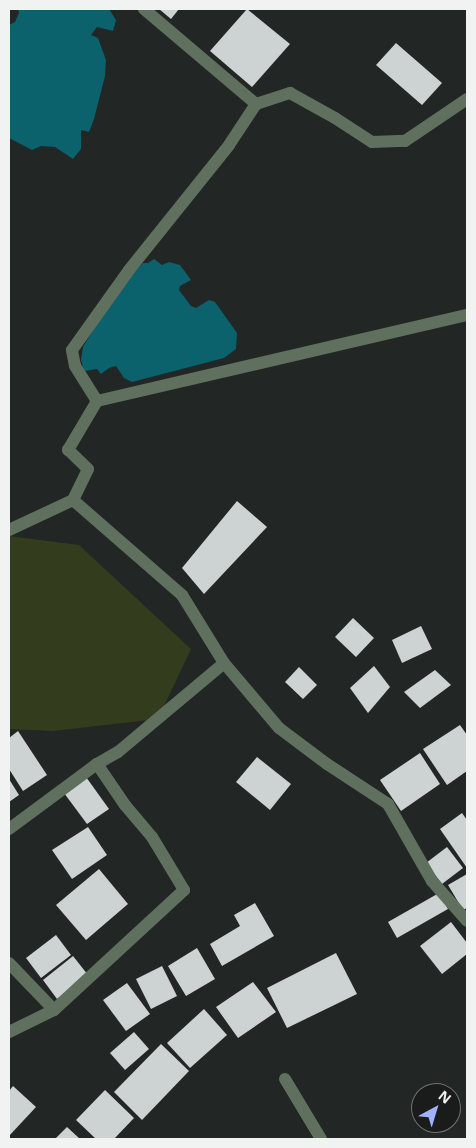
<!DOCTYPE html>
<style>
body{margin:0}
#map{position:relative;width:476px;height:1148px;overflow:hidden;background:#222624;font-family:"Noto Sans",sans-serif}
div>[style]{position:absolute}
.green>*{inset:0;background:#333c1c}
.water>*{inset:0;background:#0b616c}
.building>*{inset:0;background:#cdd3d2}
.minor>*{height:12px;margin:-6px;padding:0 6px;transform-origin:6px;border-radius:6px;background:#5f705f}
span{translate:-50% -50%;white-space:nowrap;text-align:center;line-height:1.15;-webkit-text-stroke:5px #191c1b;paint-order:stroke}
.frame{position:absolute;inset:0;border:10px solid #f1f3f2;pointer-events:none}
.north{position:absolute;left:411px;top:1083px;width:50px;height:50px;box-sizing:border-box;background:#191c1b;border:1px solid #6f7271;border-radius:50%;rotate:39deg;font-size:14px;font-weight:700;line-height:20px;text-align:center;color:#f1f3f2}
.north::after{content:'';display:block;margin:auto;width:18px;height:22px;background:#a1b2fd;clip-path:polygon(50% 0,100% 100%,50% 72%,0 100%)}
</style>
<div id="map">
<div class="green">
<div style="clip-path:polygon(9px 536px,79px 545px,191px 649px,158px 719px,53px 731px,9px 729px)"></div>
</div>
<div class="water">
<div style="clip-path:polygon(18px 9px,109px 9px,116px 20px,113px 31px,97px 27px,91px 35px,98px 38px,106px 60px,105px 76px,94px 119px,89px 132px,81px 130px,81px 149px,73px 159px,55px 147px,41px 146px,32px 150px,9px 138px,9px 25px,15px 22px,19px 13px)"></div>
<div style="clip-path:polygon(154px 259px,162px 265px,169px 262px,180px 265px,191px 280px,180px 286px,179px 290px,191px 306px,196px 308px,209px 300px,215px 302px,237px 333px,236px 349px,224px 358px,132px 382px,124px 378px,116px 366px,109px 368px,101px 374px,97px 369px,84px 371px,81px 360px,83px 347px,95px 327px,132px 274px,143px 263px,148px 263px)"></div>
</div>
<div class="building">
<div style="clip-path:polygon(159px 9px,179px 9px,171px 19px)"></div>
<div style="clip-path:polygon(247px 9px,290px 44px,252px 87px,210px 51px)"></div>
<div style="clip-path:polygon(396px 43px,442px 83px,422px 105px,376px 65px)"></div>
<div style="clip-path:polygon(237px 501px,267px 527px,204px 594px,182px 568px)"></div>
<div style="clip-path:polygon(353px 618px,374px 638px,356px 657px,335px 637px)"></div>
<div style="clip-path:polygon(421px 626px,432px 649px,402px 663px,392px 640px)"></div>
<div style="clip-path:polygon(374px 666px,390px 687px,368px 713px,350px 688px)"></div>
<div style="clip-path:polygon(299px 667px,317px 685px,303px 699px,285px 682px)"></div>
<div style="clip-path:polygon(435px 670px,451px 685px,420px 708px,404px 692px)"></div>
<div style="clip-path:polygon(460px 725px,467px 735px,467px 771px,447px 785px,423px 749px)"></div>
<div style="clip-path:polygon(18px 731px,47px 775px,23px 791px,9px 769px,9px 738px)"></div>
<div style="clip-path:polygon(420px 753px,440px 784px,401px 811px,380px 780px)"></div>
<div style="clip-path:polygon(257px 757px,291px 784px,270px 810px,236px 782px)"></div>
<div style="clip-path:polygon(86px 777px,109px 809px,87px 824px,64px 793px)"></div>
<div style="clip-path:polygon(9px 779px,19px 795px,9px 802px)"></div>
<div style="clip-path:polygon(462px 813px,467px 820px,467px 868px,440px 829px)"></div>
<div style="clip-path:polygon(88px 827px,107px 855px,72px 879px,52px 850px)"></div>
<div style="clip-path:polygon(447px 847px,463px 868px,442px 884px,426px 863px)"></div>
<div style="clip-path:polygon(99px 869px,128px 904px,86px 940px,56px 905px)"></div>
<div style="clip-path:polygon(467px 874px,467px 908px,463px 910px,448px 885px)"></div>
<div style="clip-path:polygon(439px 893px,448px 909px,397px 938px,388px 922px)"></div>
<div style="clip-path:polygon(255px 903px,274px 936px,222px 966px,210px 944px,240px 926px,234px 915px)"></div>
<div style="clip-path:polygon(451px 922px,467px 943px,467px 954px,442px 974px,420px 946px)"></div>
<div style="clip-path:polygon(56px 935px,71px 955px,41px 978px,26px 958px)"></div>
<div style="clip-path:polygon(197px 948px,215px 979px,186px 996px,168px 966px)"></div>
<div style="clip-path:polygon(336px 953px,357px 994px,287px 1028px,267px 988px)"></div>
<div style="clip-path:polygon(73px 956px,88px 975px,57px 999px,43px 980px)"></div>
<div style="clip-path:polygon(162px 966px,177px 996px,151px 1009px,136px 979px)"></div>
<div style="clip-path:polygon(253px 982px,276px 1012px,238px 1038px,216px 1007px)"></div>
<div style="clip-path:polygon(127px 983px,150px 1014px,126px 1031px,103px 1000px)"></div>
<div style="clip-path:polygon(204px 1009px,227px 1035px,190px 1068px,167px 1043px)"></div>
<div style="clip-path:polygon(134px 1032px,149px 1049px,125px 1070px,110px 1053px)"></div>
<div style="clip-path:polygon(161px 1044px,189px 1071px,142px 1120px,114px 1092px)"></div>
<div style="clip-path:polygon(13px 1086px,36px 1107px,9px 1136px,9px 1091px)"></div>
<div style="clip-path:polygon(105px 1090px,134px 1118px,114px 1139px,96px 1139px,76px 1120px)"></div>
<div style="clip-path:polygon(67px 1127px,80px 1139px,55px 1139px)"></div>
</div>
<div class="minor">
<div style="left:256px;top:104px;width:36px;rotate:-18deg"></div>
<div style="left:290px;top:93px;width:51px;rotate:29.1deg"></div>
<div style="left:335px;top:118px;width:44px;rotate:33deg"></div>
<div style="left:372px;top:142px;width:33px;rotate:-2deg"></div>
<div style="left:405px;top:141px;width:75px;rotate:-34.1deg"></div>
<div style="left:97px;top:401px;width:380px;rotate:-13.1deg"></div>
<div style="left:73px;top:500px;width:34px;rotate:-64deg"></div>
<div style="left:88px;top:469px;width:28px;rotate:-136deg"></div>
<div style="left:68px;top:450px;width:57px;rotate:-59.4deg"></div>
<div style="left:97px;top:401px;width:41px;rotate:-122.2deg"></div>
<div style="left:75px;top:366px;width:16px;rotate:-101deg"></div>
<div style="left:72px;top:350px;width:98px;rotate:-54.5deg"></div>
<div style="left:129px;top:270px;width:160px;rotate:-51.3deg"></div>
<div style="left:229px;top:145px;width:49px;rotate:-56.6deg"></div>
<div style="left:256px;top:104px;width:147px;rotate:-139.7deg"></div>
<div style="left:9px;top:530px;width:71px;rotate:-25.1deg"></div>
<div style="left:73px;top:500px;width:145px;rotate:41.1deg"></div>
<div style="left:182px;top:595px;width:80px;rotate:58.3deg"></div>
<div style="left:224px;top:663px;width:85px;rotate:49.8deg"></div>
<div style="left:279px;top:728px;width:60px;rotate:36.9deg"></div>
<div style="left:327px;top:764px;width:73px;rotate:33.3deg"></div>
<div style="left:388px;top:804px;width:89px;rotate:60.3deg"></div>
<div style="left:432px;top:881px;width:53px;rotate:48.8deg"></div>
<div style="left:9px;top:829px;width:109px;rotate:-36.5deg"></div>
<div style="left:97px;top:764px;width:24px;rotate:-30deg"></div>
<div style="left:118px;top:752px;width:138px;rotate:-40deg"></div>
<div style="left:9px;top:963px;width:65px;rotate:46.2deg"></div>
<div style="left:9px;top:1032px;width:50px;rotate:-26.1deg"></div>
<div style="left:54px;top:1010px;width:177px;rotate:-42.7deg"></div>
<div style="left:184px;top:890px;width:62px;rotate:-121.1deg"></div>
<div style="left:152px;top:837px;width:42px;rotate:-130.2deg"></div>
<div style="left:125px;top:805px;width:50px;rotate:-124.3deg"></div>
<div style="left:285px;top:1079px;width:70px;rotate:59deg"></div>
</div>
<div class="frame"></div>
<div class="north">N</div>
</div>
